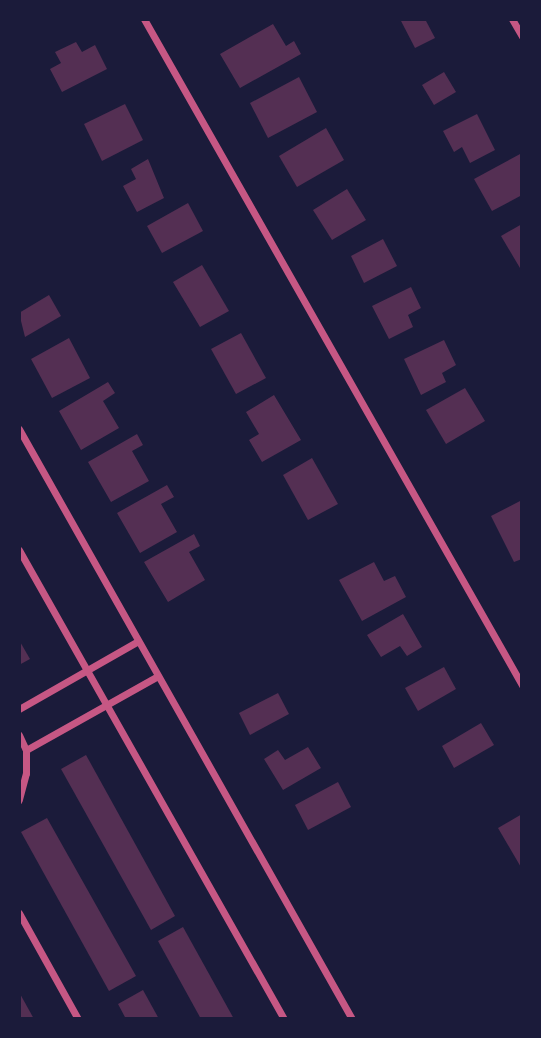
<!DOCTYPE html>
<style>
body{margin:0}
#map{position:relative;width:541px;height:1038px;overflow:hidden;background:#1b1b3a;font-family:"PT Serif",serif}
div>[style]{position:absolute}
.building>*{inset:0;background:#542f53}
.minor>*{height:7px;margin:-3.5px;padding:0 3.5px;transform-origin:3.5px;border-radius:3.5px;background:#c65784}
span{translate:-50% -50%;white-space:nowrap;text-align:center;line-height:1.15;-webkit-text-stroke:7px #1b1b3a;paint-order:stroke}
.frame{position:absolute;inset:0;border:21px solid #1b1b3a;pointer-events:none}
</style>
<div id="map">
<div class="building">
<div style="clip-path:polygon(400px 19px,425px 19px,435px 38px,415px 48px)"></div>
<div style="clip-path:polygon(273px 24px,286px 46px,294px 41px,301px 54px,240px 88px,220px 54px)"></div>
<div style="clip-path:polygon(76px 42px,82px 52px,95px 45px,107px 69px,62px 92px,50px 69px,61px 63px,55px 52px)"></div>
<div style="clip-path:polygon(444px 72px,456px 92px,434px 105px,422px 85px)"></div>
<div style="clip-path:polygon(299px 77px,317px 112px,268px 138px,250px 103px)"></div>
<div style="clip-path:polygon(125px 104px,143px 140px,102px 161px,84px 124px)"></div>
<div style="clip-path:polygon(477px 114px,495px 150px,470px 163px,462px 147px,454px 152px,443px 131px)"></div>
<div style="clip-path:polygon(326px 128px,344px 160px,297px 187px,279px 156px)"></div>
<div style="clip-path:polygon(522px 153px,522px 195px,492px 211px,474px 179px)"></div>
<div style="clip-path:polygon(148px 159px,164px 198px,137px 212px,123px 186px,136px 179px,131px 169px)"></div>
<div style="clip-path:polygon(347px 189px,366px 220px,332px 240px,313px 210px)"></div>
<div style="clip-path:polygon(188px 203px,203px 231px,162px 253px,147px 226px)"></div>
<div style="clip-path:polygon(522px 224px,522px 267px,520px 268px,501px 236px)"></div>
<div style="clip-path:polygon(383px 239px,397px 266px,364px 283px,351px 256px)"></div>
<div style="clip-path:polygon(202px 265px,229px 311px,200px 327px,173px 282px)"></div>
<div style="clip-path:polygon(411px 287px,421px 308px,408px 315px,413px 327px,389px 339px,372px 306px)"></div>
<div style="clip-path:polygon(49px 295px,61px 316px,25px 337px,19px 313px)"></div>
<div style="clip-path:polygon(241px 333px,266px 378px,236px 394px,211px 349px)"></div>
<div style="clip-path:polygon(69px 338px,90px 378px,52px 398px,31px 359px)"></div>
<div style="clip-path:polygon(444px 340px,456px 365px,442px 373px,446px 382px,421px 395px,404px 359px)"></div>
<div style="clip-path:polygon(108px 382px,115px 393px,103px 401px,119px 428px,81px 450px,59px 411px)"></div>
<div style="clip-path:polygon(465px 388px,485px 421px,446px 444px,426px 410px)"></div>
<div style="clip-path:polygon(274px 395px,301px 440px,262px 462px,249px 440px,259px 434px,246px 412px)"></div>
<div style="clip-path:polygon(137px 434px,143px 445px,132px 451px,149px 481px,111px 502px,88px 462px)"></div>
<div style="clip-path:polygon(312px 458px,338px 504px,308px 520px,283px 475px)"></div>
<div style="clip-path:polygon(167px 485px,174px 497px,161px 504px,177px 532px,140px 553px,117px 513px)"></div>
<div style="clip-path:polygon(522px 500px,522px 559px,514px 562px,491px 516px)"></div>
<div style="clip-path:polygon(194px 534px,200px 546px,189px 552px,205px 580px,168px 602px,144px 562px)"></div>
<div style="clip-path:polygon(374px 562px,384px 581px,395px 576px,406px 597px,362px 621px,339px 580px)"></div>
<div style="clip-path:polygon(403px 614px,422px 647px,407px 656px,400px 646px,381px 657px,367px 635px)"></div>
<div style="clip-path:polygon(19px 640px,30px 659px,19px 665px)"></div>
<div style="clip-path:polygon(444px 667px,456px 689px,418px 711px,405px 688px)"></div>
<div style="clip-path:polygon(278px 693px,289px 714px,250px 735px,239px 713px)"></div>
<div style="clip-path:polygon(481px 723px,494px 745px,454px 768px,442px 746px)"></div>
<div style="clip-path:polygon(308px 747px,321px 768px,283px 790px,264px 759px,278px 750px,285px 760px)"></div>
<div style="clip-path:polygon(86px 755px,175px 916px,151px 930px,61px 769px)"></div>
<div style="clip-path:polygon(338px 782px,351px 807px,308px 830px,295px 805px)"></div>
<div style="clip-path:polygon(522px 814px,522px 869px,498px 828px)"></div>
<div style="clip-path:polygon(47px 818px,136px 976px,109px 991px,21px 832px)"></div>
<div style="clip-path:polygon(183px 927px,234px 1019px,201px 1019px,158px 941px)"></div>
<div style="clip-path:polygon(143px 990px,159px 1019px,126px 1019px,118px 1004px)"></div>
<div style="clip-path:polygon(19px 992px,34px 1019px,19px 1019px)"></div>
</div>
<div class="minor">
<div style="left:144px;top:19px;width:766px;rotate:60.42deg"></div>
<div style="left:512px;top:19px;width:20px;rotate:60deg"></div>
<div style="left:19px;top:429px;width:677px;rotate:60.56deg"></div>
<div style="left:19px;top:550px;width:539px;rotate:60.53deg"></div>
<div style="left:19px;top:709px;width:137px;rotate:-29.7deg"></div>
<div style="left:19px;top:735px;width:17px;rotate:65deg"></div>
<div style="left:26px;top:750px;width:23px;rotate:90deg"></div>
<div style="left:26px;top:773px;width:28px;rotate:105deg"></div>
<div style="left:26px;top:750px;width:151px;rotate:-29.3deg"></div>
<div style="left:19px;top:913px;width:121px;rotate:60.9deg"></div>
</div>
<div class="frame"></div>
</div>
